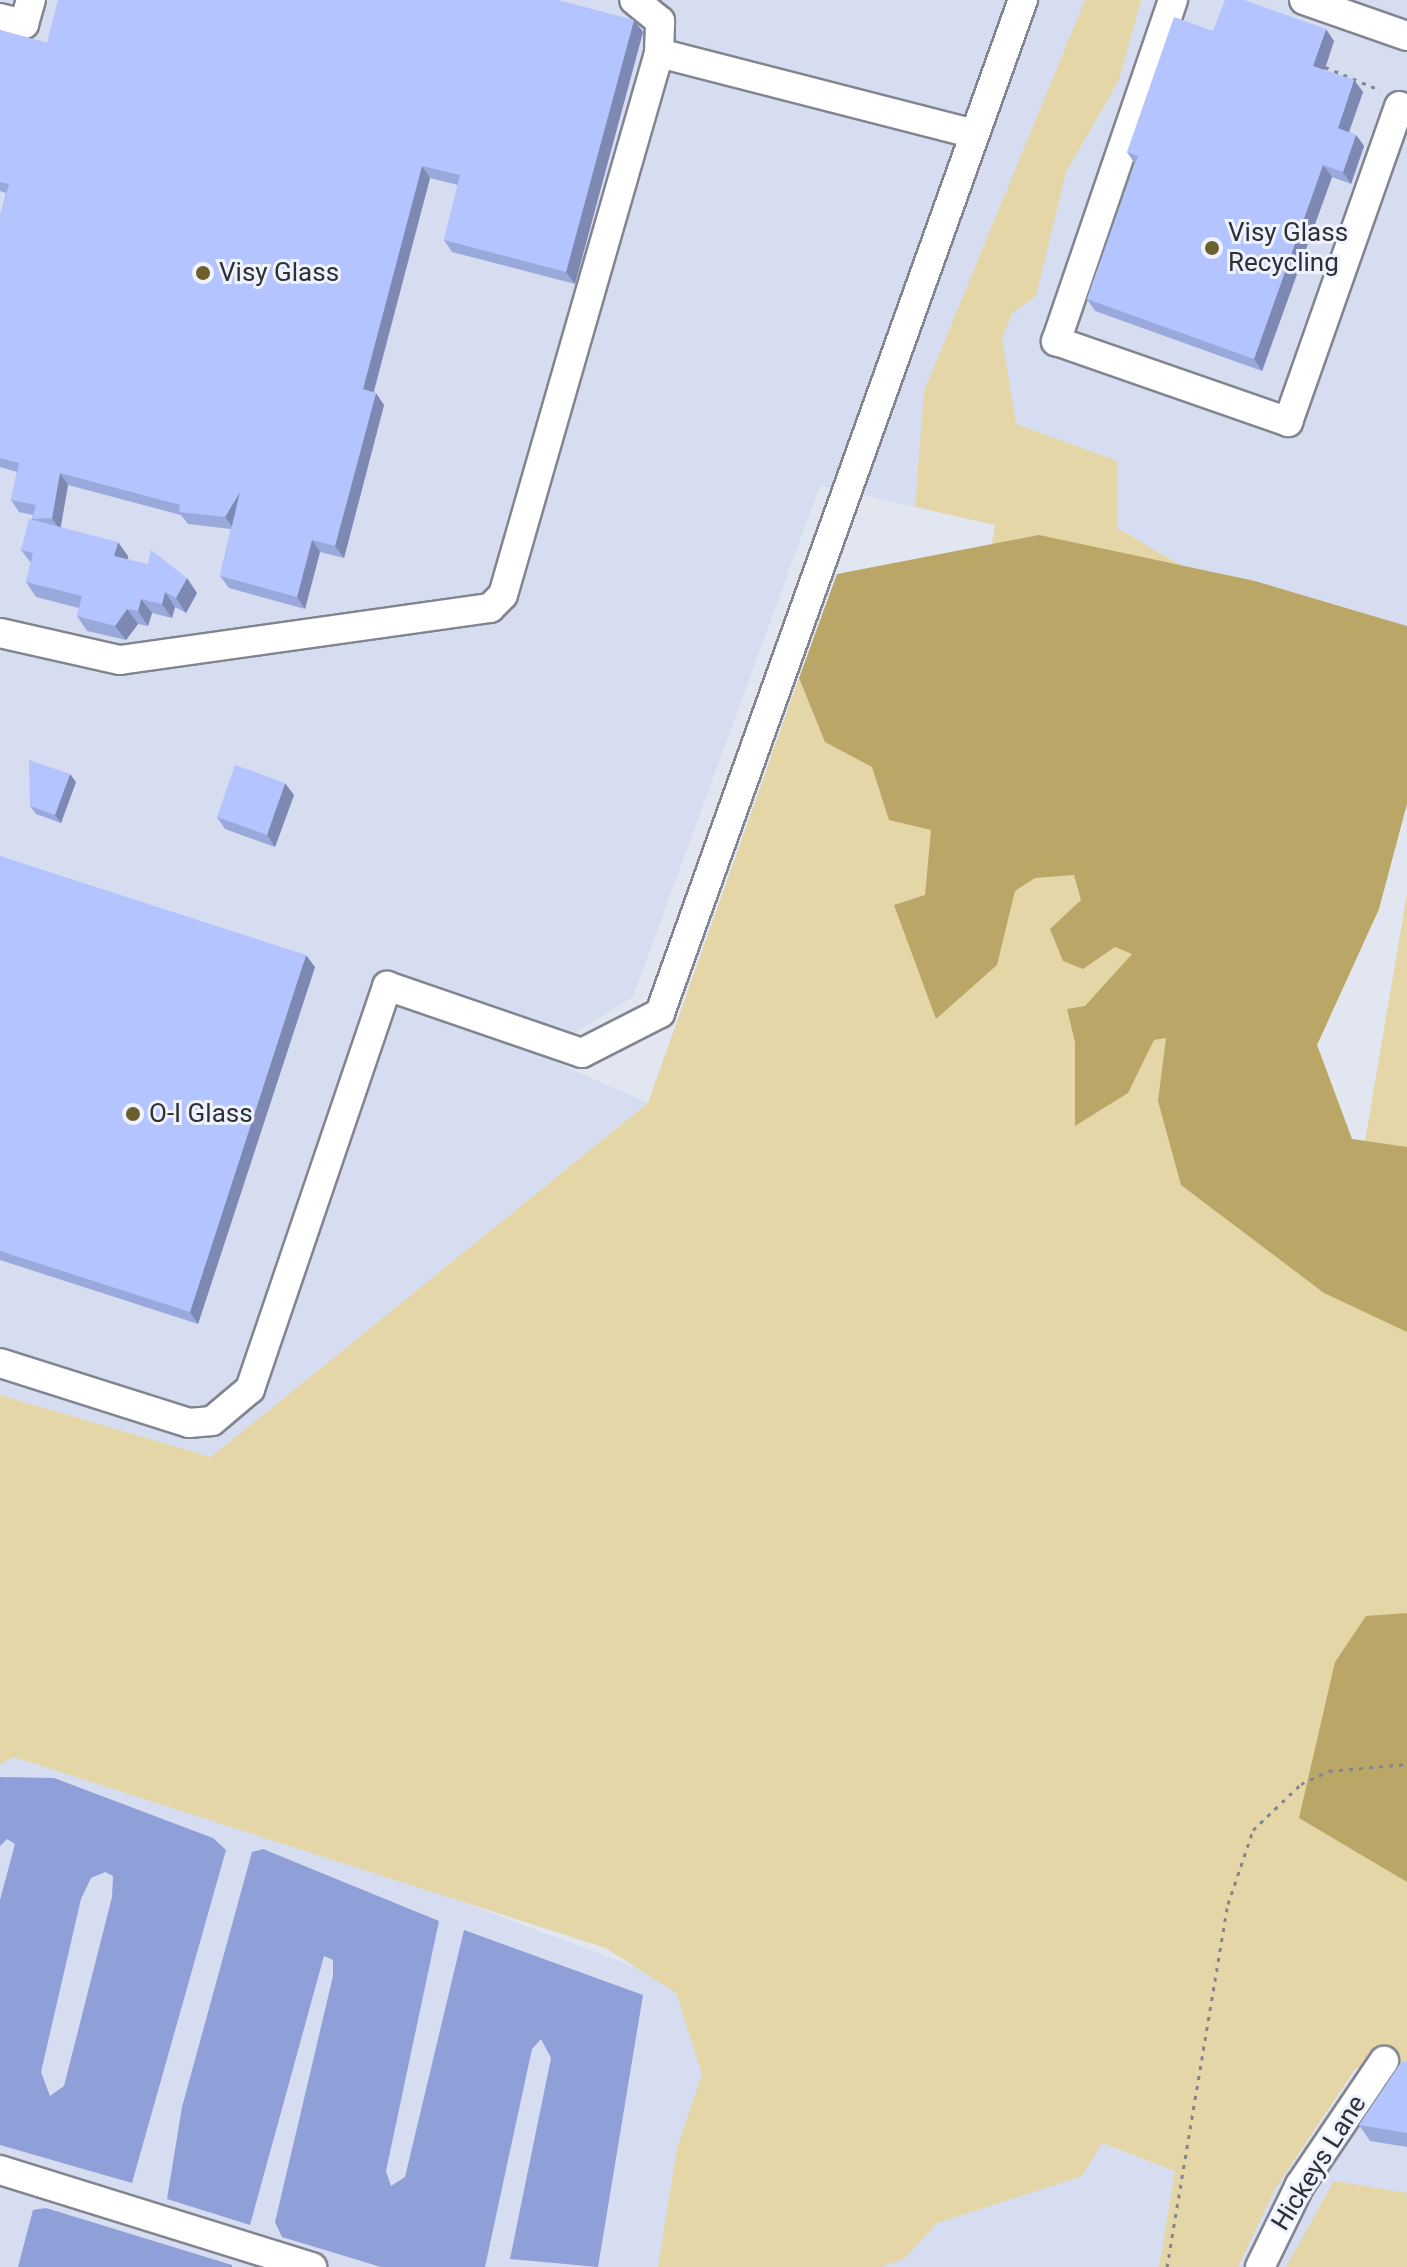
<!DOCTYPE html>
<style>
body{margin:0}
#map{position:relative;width:1407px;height:2267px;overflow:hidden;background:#e2e6f1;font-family:Roboto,sans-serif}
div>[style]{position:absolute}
.built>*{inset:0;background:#d7ddf0}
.green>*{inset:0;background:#e4d6a7}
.forest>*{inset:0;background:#baa768}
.water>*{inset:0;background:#8f9fd8}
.path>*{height:3px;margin-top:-1.5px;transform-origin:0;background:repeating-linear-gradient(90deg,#84868e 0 4px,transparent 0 10px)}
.roads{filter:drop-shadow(2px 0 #828590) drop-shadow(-2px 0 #828590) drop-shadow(0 2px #828590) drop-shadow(0 -2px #828590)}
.minor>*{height:28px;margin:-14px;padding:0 14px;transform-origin:14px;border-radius:14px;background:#fff}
.wall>*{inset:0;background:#9aa9db}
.shaded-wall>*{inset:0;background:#7d89b2}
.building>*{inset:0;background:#b3c4ff}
.dots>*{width:22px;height:22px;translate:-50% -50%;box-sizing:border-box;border:4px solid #eff3ff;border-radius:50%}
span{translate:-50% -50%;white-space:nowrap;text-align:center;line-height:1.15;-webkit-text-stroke:6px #eff3ff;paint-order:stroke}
.poi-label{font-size:26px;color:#2f3035}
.left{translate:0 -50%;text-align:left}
.street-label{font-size:26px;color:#2f3035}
</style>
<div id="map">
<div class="built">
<div style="clip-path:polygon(0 0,1407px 0,1407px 626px,1255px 581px,820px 486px,633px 997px,569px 1036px,559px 1064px,648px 1103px,211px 1457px,0 1395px)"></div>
<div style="clip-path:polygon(15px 1733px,1175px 2171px,1159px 2267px,0 2267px,0 1741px)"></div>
<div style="clip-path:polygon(1407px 1998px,1407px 2267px,1238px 2267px,1275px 2189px)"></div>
</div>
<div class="green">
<div style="clip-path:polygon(1085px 0,1141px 0,1119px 80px,1066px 172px,1036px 296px,1012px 313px,1002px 338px,1016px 424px,1117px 461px,1117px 528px,1220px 588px,1379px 909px,1317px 1045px,1352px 1139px,1365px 1141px,1407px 894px,1407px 2076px,1356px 2068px,1275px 2189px,1238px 2267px,1159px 2267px,1175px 2171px,1102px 2143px,1082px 2176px,937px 2223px,904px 2259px,881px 2267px,658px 2267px,677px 2148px,702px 2074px,676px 1993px,606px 1948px,14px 1757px,0 1764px,0 1395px,211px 1457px,648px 1103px,799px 678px,825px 741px,987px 570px,995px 525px,915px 507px,924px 391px)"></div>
<div style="clip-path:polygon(1334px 2181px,1407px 2193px,1407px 2267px,1286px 2267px)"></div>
</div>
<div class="forest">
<div style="clip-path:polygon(1039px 535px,1255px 581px,1407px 626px,1407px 804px,1379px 909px,1317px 1045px,1352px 1139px,1407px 1147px,1407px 1332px,1324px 1293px,1181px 1185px,1158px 1101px,1166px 1038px,1154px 1040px,1128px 1093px,1075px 1126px,1075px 1042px,1067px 1009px,1085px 1006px,1132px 954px,1115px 947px,1083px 969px,1063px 961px,1050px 929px,1081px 900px,1074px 875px,1035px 878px,1015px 891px,997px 965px,936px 1019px,894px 905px,925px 895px,931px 830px,889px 820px,872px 767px,825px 742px,799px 678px,837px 574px)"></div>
<div style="clip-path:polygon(1407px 1613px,1407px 1882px,1299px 1818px,1335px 1662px,1366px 1616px)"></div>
</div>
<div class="water">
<div style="clip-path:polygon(evenodd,0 1777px,54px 1778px,213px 1838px,226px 1850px,132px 2183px,0 2145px,0 1900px,15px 1844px,7px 1839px,0 1846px,0 1777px,105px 1872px,113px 1876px,112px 1897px,64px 2086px,50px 2096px,41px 2072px,81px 1899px,91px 1878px,105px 1872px)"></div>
<div style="clip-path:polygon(263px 1849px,439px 1921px,386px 2171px,391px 2186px,405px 2177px,464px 1930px,643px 1995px,598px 2267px,510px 2259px,551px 2058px,541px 2039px,532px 2049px,485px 2267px,381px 2267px,282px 2237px,275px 2222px,333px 1976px,333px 1960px,324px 1956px,250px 2225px,167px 2199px,182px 2107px,252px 1852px)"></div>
<div style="clip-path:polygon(46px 2208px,232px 2265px,232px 2267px,18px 2267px,33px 2210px)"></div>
</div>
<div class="path">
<div style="left:1325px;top:67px;width:60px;rotate:22.7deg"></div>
<div style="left:1167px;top:2267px;width:368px;rotate:-80.5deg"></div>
<div style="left:1228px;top:1904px;width:78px;rotate:-71.3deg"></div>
<div style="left:1253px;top:1830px;width:66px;rotate:-43.8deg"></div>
<div style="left:1301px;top:1784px;width:31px;rotate:-25deg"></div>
<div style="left:1329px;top:1771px;width:78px;rotate:-5.1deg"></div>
</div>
<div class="roads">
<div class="minor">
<div style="left:1173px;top:0;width:361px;rotate:108.9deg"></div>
<div style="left:1056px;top:341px;width:246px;rotate:19.2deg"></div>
<div style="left:1288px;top:422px;width:335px;rotate:-70.6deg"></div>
<div style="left:1304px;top:0;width:109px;rotate:19.3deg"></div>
<div style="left:0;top:18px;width:25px;rotate:14deg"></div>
<div style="left:24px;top:24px;width:25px;rotate:-74deg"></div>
<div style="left:659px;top:53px;width:325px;rotate:14.4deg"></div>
<div style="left:0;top:633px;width:123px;rotate:12.7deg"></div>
<div style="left:120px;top:660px;width:374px;rotate:-8deg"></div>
<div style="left:490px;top:608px;width:18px;rotate:-45deg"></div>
<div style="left:503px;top:595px;width:564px;rotate:-73.94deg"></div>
<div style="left:659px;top:53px;width:32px;rotate:-88deg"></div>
<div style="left:660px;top:21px;width:33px;rotate:-141deg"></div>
<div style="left:0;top:1363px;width:198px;rotate:17.6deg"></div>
<div style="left:189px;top:1423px;width:23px;rotate:-5deg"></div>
<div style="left:212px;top:1421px;width:50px;rotate:-40.1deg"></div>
<div style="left:250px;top:1389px;width:426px;rotate:-71.2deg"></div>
<div style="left:387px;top:986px;width:206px;rotate:19deg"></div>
<div style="left:582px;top:1053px;width:88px;rotate:-27.1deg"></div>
<div style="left:660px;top:1013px;width:1076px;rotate:-70.29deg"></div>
<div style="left:0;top:2170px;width:327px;rotate:17.3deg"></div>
<div style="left:1260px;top:2267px;width:91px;rotate:-64deg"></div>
<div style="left:1300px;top:2185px;width:150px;rotate:-55.9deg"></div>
</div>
</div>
<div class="wall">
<div style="clip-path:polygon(634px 20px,643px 32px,575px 284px,452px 252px,444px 240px,458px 185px,430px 178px,374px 392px,384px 405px,344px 558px,320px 552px,305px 609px,229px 588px,220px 576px,231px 529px,188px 524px,181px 515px,68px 485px,61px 527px,128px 556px,128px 559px,197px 593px,186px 613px,175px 607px,172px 618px,152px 613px,148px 626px,138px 624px,126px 640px,87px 631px,77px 616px,79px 608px,36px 597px,26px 582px,31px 563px,21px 550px,33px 515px,19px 512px,11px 500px,17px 472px,0 467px,0 217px,6px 193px,0 191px,0 30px,47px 43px)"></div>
<div style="clip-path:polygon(1213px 31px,1334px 41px,1324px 70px,1354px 80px,1363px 92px,1349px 132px,1356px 135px,1364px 146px,1351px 184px,1332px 177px,1262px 371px,1095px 311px,1087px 299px,1135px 164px,1127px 152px)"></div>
<div style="clip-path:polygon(76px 782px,61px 823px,36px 814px,30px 806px)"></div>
<div style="clip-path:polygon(294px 795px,275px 847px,225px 829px,217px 817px)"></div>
<div style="clip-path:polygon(0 856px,315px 967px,198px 1324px,0 1260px)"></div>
<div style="clip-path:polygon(1407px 2062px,1407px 2147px,1370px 2141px,1359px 2125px)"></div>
</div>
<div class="shaded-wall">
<div style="clip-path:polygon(634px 20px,643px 32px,575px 284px,566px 272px)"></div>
<div style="clip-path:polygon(1326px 29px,1334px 41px,1322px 78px,1313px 66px)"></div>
<div style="clip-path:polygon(1354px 80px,1363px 92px,1346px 140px,1338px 128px)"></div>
<div style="clip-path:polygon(1356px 135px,1364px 146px,1351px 184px,1343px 172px)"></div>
<div style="clip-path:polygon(1323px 165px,1332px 177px,1262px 371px,1254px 359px)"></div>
<div style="clip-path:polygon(422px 166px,430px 178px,371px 401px,363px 389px)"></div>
<div style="clip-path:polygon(376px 393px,384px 405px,344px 558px,335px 546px)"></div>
<div style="clip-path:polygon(60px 473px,68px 485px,60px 530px,52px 518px)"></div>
<div style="clip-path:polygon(240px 492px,234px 529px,225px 517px)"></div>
<div style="clip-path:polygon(312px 540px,320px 552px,305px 609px,297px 597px)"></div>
<div style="clip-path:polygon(118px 542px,128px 556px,125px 570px,114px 556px)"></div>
<div style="clip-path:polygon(187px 578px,197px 593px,186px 613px,176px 598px)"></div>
<div style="clip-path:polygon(165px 592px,175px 607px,172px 618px,162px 604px)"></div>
<div style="clip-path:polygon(141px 599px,152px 613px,148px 626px,138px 611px)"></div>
<div style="clip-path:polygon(127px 609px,138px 624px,126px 640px,115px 626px)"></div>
<div style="clip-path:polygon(70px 774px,76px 782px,61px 823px,55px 815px)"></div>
<div style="clip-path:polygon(285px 783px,294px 795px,275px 847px,267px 835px)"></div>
<div style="clip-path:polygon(306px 955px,315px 967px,198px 1324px,190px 1312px)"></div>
</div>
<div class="building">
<div style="clip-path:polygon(58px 0,558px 0,634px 20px,566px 272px,444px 240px,460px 175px,422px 166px,363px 389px,376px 393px,335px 546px,312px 540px,297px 597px,220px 576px,240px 492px,225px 517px,179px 512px,180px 505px,60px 473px,52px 518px,32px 519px,36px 505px,11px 500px,19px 463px,0 458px,0 217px,9px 184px,0 182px,0 30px,47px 43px)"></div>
<div style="clip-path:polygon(1225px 0,1244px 0,1326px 29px,1313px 66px,1354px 80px,1338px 128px,1356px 135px,1343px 172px,1323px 165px,1254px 359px,1087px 299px,1138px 156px,1127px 152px,1174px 17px,1213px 31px)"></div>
<div style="clip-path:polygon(29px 519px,118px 542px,114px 556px,148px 564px,151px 550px,187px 578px,176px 598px,165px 592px,162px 604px,141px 599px,138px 611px,127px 609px,115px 626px,77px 616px,82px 596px,26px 582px,33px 553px,21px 550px)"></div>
<div style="clip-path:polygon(29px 760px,70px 774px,55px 815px,30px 806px)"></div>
<div style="clip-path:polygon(235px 765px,285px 783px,267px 835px,217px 817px)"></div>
<div style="clip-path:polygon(0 856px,306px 955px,190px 1312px,0 1251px)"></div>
<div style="clip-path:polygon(1402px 2061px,1407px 2062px,1407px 2133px,1359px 2125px)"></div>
</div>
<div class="dots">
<div style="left:1212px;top:248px;background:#6d5f2c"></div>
<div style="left:203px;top:273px;background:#6d5f2c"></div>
<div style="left:133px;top:1114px;background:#6d5f2c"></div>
</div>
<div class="poi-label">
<span class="left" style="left:1228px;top:248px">Visy Glass<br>Recycling</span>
<span class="left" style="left:219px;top:273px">Visy Glass</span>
<span class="left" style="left:149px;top:1114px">O-I Glass</span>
</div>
<div class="street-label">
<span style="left:1319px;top:2163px;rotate:-58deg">Hickeys Lane</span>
</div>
</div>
